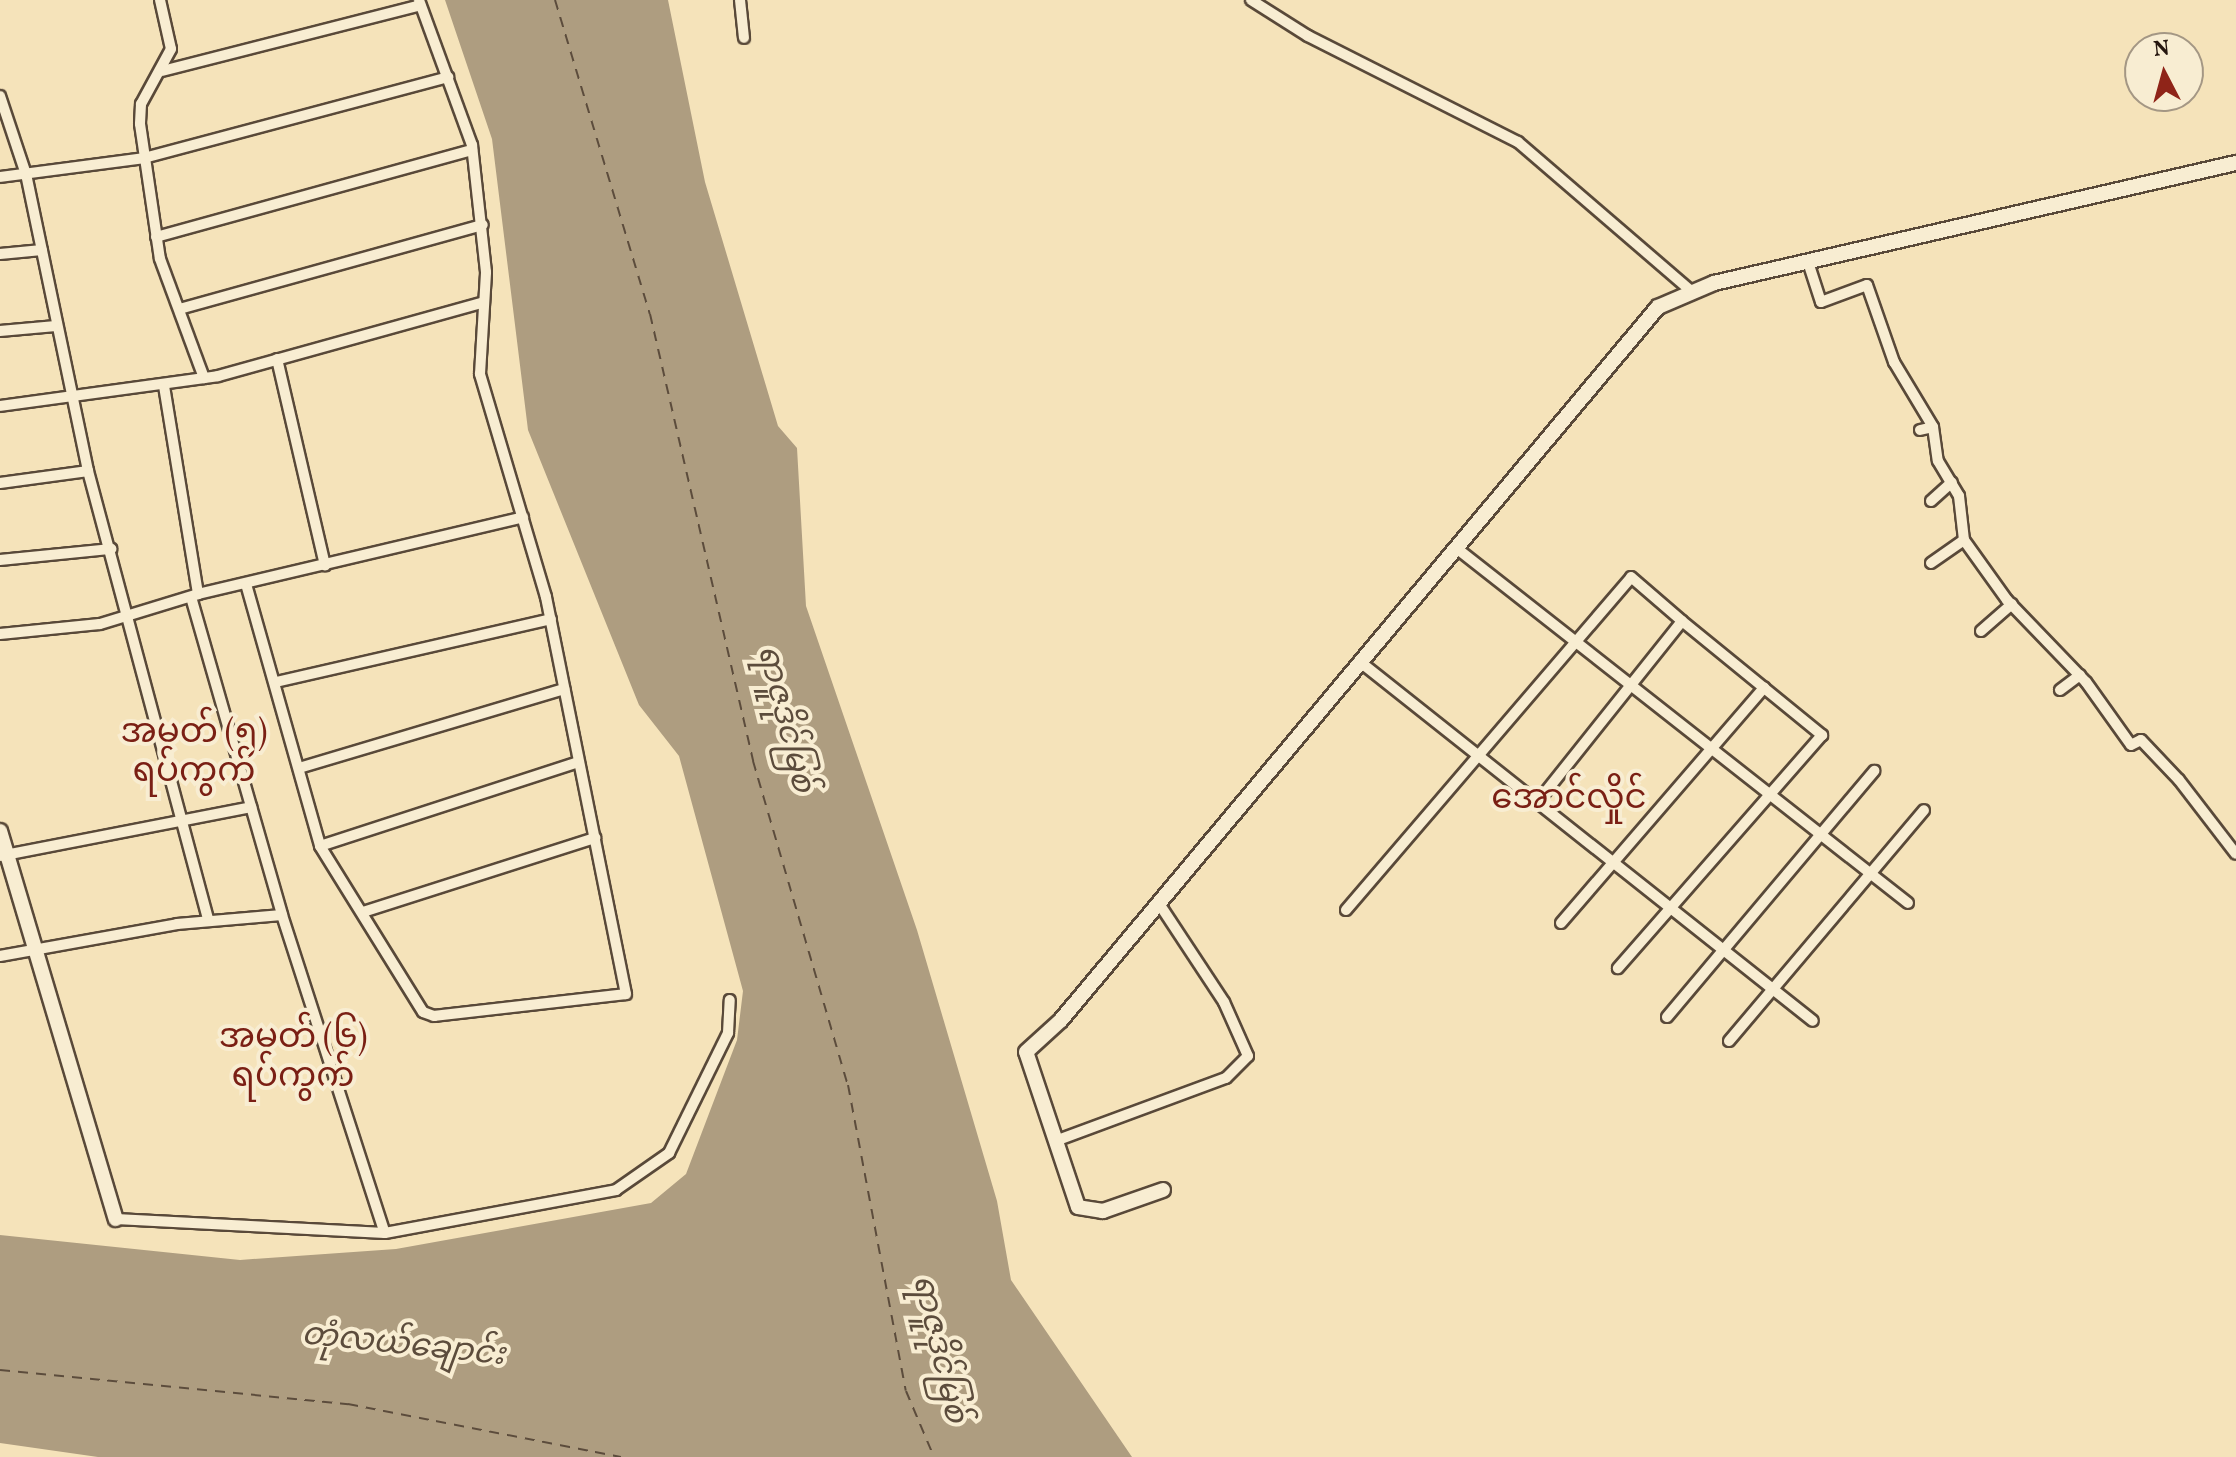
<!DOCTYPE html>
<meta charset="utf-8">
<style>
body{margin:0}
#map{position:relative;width:2236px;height:1457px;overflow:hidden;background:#f5e3ba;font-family:Vollkorn,"Noto Sans Myanmar",serif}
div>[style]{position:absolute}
.water>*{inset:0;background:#ae9d80}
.ferry>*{height:2px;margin-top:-1px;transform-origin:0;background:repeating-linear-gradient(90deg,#5c4c3c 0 10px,transparent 0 18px)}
.roads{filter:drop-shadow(2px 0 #594939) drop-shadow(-2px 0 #594939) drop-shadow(0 2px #594939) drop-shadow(0 -2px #594939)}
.street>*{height:10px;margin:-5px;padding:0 5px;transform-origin:5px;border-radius:5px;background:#f8edd2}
.secondary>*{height:14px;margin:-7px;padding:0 7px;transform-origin:7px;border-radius:7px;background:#f8edd2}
span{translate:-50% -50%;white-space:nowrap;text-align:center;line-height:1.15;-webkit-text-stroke:8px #f8edd2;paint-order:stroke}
.water-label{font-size:32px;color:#5c4c3c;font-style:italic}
.quarter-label{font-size:34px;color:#7a1f14}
.north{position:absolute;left:2124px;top:32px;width:80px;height:80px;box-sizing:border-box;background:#f8edd2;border:2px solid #a49784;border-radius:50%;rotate:354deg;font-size:22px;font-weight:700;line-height:32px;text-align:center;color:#25160e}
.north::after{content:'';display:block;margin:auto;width:28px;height:36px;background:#8f2418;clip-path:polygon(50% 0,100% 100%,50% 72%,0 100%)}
</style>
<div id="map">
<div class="water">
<div style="clip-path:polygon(445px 0,668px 0,705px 182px,778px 426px,797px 448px,806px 606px,917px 930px,997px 1201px,1011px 1280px,1132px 1457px,98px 1457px,0 1443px,0 1235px,240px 1260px,396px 1249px,651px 1203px,686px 1174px,737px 1040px,743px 991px,679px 756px,639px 705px,528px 430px,492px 139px)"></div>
</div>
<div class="ferry">
<div style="left:555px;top:0;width:328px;rotate:73.2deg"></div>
<div style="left:650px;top:314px;width:459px;rotate:77deg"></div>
<div style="left:753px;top:761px;width:338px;rotate:73.7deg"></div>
<div style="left:848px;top:1085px;width:311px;rotate:79.3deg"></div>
<div style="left:906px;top:1391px;width:72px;rotate:67deg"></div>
<div style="left:0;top:1370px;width:350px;rotate:5.6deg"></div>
<div style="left:348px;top:1404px;width:278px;rotate:11deg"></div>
</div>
<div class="roads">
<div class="street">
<div style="left:160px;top:0;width:50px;rotate:77.3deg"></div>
<div style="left:171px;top:49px;width:63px;rotate:118.6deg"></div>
<div style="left:141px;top:104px;width:20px;rotate:93deg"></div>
<div style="left:140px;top:124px;width:136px;rotate:81.6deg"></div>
<div style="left:160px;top:259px;width:127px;rotate:69.7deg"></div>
<div style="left:740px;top:0;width:38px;rotate:84deg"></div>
<div style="left:1251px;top:0;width:67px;rotate:32.3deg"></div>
<div style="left:1308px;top:36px;width:235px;rotate:26.8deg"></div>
<div style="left:1518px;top:142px;width:228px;rotate:40.7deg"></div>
<div style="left:162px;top:71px;width:266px;rotate:-14.3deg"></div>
<div style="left:0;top:96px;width:82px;rotate:71.6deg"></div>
<div style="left:26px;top:174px;width:303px;rotate:78.2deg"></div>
<div style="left:88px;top:471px;width:465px;rotate:75deg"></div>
<div style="left:0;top:177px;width:145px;rotate:-7.5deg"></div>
<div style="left:144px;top:158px;width:315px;rotate:-14.9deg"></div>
<div style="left:156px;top:237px;width:328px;rotate:-15.4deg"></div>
<div style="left:0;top:254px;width:42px;rotate:-5.4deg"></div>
<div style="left:1808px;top:262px;width:42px;rotate:72deg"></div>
<div style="left:1821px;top:302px;width:49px;rotate:-20.3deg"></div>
<div style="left:1867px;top:285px;width:82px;rotate:70.7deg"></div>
<div style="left:1894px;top:362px;width:76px;rotate:59deg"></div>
<div style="left:1933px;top:427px;width:34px;rotate:82deg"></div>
<div style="left:1938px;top:461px;width:41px;rotate:59deg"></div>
<div style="left:1959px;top:496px;width:44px;rotate:83.5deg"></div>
<div style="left:1964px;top:540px;width:74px;rotate:54.4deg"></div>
<div style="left:2007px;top:600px;width:114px;rotate:46.1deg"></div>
<div style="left:2086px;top:682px;width:77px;rotate:54.5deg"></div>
<div style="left:2131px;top:745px;width:11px;rotate:-27deg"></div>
<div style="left:2141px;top:740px;width:55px;rotate:46.5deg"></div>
<div style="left:2179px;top:780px;width:93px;rotate:52.4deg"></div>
<div style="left:183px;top:308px;width:311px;rotate:-15.5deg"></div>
<div style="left:0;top:331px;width:56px;rotate:-5.1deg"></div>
<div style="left:277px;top:359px;width:212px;rotate:76.9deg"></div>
<div style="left:164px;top:386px;width:211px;rotate:80.7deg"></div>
<div style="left:0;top:406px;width:220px;rotate:-7.8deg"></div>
<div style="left:218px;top:376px;width:274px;rotate:-15.5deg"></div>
<div style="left:1920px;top:430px;width:13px;rotate:-13deg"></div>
<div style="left:0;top:483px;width:89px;rotate:-7.8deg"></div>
<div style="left:1931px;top:501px;width:28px;rotate:-42deg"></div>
<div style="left:1455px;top:547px;width:576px;rotate:38.16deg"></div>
<div style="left:0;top:560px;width:112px;rotate:-5.7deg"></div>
<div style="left:1931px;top:563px;width:40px;rotate:-34.9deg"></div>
<div style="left:246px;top:584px;width:272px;rotate:74.2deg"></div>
<div style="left:320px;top:846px;width:195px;rotate:58.2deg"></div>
<div style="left:423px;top:1012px;width:12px;rotate:20deg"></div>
<div style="left:434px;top:1016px;width:193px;rotate:-6.5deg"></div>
<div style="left:626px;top:994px;width:405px;rotate:-101.4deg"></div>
<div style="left:546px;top:597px;width:233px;rotate:-106.5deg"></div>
<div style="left:480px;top:374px;width:102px;rotate:-86.6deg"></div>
<div style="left:486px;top:272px;width:128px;rotate:-96.3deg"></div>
<div style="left:472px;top:145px;width:154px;rotate:-110.1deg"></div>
<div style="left:191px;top:597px;width:331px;rotate:74deg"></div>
<div style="left:282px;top:915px;width:334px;rotate:72.1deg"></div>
<div style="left:1981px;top:631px;width:41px;rotate:-41.1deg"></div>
<div style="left:0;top:634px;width:100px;rotate:-5.7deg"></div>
<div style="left:100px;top:624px;width:102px;rotate:-17deg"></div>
<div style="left:198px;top:594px;width:334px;rotate:-13.3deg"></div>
<div style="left:1359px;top:661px;width:579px;rotate:38.41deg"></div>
<div style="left:276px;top:682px;width:282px;rotate:-12.9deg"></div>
<div style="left:2060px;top:690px;width:25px;rotate:-37deg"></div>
<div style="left:299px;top:768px;width:277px;rotate:-16.6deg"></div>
<div style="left:1536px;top:804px;width:234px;rotate:-51.4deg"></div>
<div style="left:1682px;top:621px;width:181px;rotate:39.2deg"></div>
<div style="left:1822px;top:735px;width:310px;rotate:131.2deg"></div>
<div style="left:320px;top:846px;width:271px;rotate:-18deg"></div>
<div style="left:0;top:856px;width:256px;rotate:-11deg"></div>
<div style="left:1346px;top:910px;width:438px;rotate:-49.4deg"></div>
<div style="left:1631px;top:577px;width:67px;rotate:40.8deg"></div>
<div style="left:363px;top:912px;width:244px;rotate:-17.7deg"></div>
<div style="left:1561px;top:923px;width:311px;rotate:-49.2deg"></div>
<div style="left:0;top:956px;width:180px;rotate:-10.2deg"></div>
<div style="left:177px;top:924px;width:105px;rotate:-4.9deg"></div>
<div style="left:1667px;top:1017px;width:322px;rotate:-49.9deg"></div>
<div style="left:1729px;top:1041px;width:302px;rotate:-49.8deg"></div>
<div style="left:1058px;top:1140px;width:179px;rotate:-20.3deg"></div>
<div style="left:1226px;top:1078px;width:31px;rotate:-45deg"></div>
<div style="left:1248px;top:1056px;width:59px;rotate:-114deg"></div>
<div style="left:1224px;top:1002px;width:120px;rotate:-123.4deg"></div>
<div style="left:116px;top:1219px;width:269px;rotate:3deg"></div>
<div style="left:385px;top:1233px;width:235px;rotate:-10.5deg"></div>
<div style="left:616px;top:1190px;width:65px;rotate:-34.9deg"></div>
<div style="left:669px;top:1153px;width:134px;rotate:-63.8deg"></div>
<div style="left:728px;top:1033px;width:33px;rotate:-87deg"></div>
</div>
<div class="secondary">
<div style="left:0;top:831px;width:405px;rotate:73.4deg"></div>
<div style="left:1163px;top:1190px;width:64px;rotate:160.7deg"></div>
<div style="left:1103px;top:1211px;width:25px;rotate:-171deg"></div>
<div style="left:1078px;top:1207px;width:163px;rotate:-108.5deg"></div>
<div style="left:1026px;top:1052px;width:47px;rotate:-42.4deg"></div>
<div style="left:1061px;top:1020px;width:930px;rotate:-50.06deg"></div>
<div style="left:1658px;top:307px;width:61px;rotate:-23.2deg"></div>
<div style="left:1714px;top:283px;width:536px;rotate:-12.95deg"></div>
</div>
</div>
<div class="water-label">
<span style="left:784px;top:719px;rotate:76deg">ရာဇူဒိုင်မြစ်</span>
<span style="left:403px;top:1346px;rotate:6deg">တုံလယ်ချောင်း</span>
<span style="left:938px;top:1349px;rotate:77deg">ရာဇူဒိုင်မြစ်</span>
</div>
<div class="quarter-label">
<span style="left:194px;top:753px">အမှတ် (၅)<br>ရပ်ကွက်</span>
<span style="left:1569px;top:800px">အောင်လှိုင်</span>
<span style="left:293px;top:1058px">အမှတ် (၆)<br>ရပ်ကွက်</span>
</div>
<div class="north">N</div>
</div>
